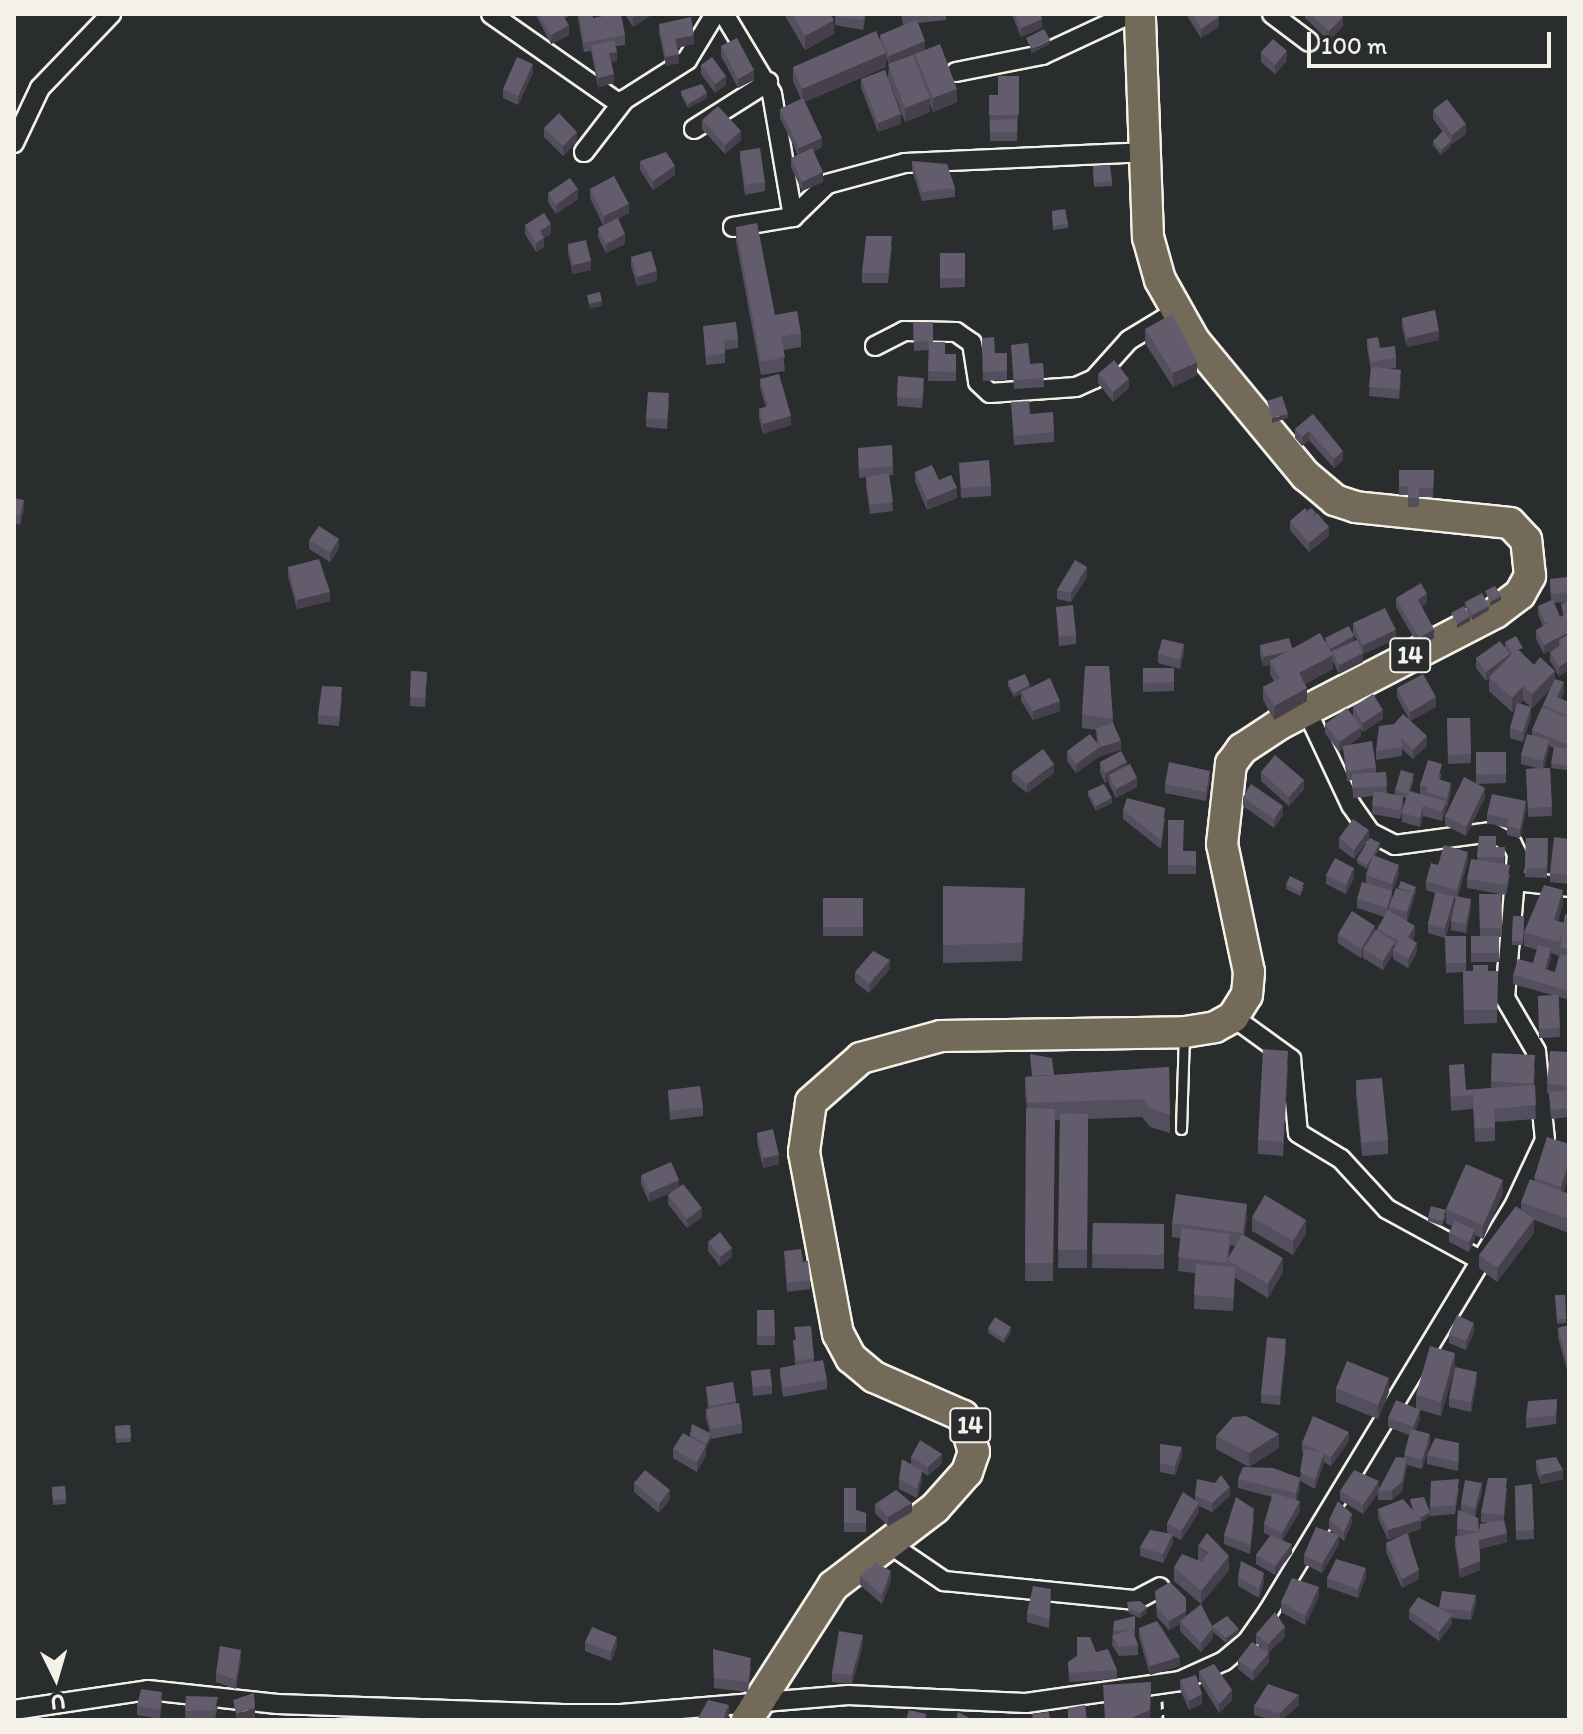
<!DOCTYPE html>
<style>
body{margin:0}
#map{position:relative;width:1583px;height:1734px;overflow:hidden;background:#2a2d2e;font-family:Itim,sans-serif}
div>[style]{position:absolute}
.path>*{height:3px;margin-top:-1.5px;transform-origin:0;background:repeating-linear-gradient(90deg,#f4f1e8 0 8px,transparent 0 14px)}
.roads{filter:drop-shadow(2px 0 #f4f1e8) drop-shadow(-2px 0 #f4f1e8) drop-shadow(0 2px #f4f1e8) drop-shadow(0 -2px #f4f1e8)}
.service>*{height:9px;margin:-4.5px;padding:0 4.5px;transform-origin:4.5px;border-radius:4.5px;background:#2a2d2e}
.minor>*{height:18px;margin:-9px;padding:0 9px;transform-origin:9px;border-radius:9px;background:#2a2d2e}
.trunk>*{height:30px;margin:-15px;padding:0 15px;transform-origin:15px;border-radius:15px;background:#746a5a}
.wall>*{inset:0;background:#544f5e}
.shaded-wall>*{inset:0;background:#45404c}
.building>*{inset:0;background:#625c6d}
span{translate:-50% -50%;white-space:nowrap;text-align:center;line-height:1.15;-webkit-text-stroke:6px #2a2d2e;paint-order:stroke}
.shield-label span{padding:2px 6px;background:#2a2d2e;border:2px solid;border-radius:6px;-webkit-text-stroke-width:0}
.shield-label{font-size:24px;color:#f4f1e8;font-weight:700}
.frame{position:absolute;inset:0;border:16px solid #f4f1e8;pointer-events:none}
.north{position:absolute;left:16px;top:1638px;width:80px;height:80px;-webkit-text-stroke:6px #2a2d2e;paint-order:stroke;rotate:175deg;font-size:22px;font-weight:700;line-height:32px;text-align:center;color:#f4f1e8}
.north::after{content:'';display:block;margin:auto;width:28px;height:36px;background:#f4f1e8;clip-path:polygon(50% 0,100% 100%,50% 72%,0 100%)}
.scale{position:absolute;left:1307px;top:32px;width:244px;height:36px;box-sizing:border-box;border:4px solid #f4f1e8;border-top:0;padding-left:10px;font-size:24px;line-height:28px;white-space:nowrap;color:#f4f1e8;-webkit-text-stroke:6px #2a2d2e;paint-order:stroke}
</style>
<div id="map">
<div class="path">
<div style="left:1162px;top:1701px;width:19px;rotate:87deg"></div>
</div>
<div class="roads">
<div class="service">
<div style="left:1181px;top:1129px;width:93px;rotate:-88.2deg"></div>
</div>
<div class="minor">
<div style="left:491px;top:14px;width:157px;rotate:34.9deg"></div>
<div style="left:724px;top:14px;width:93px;rotate:59deg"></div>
<div style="left:772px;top:94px;width:125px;rotate:80.3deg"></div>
<div style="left:1272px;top:14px;width:46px;rotate:37.1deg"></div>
<div style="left:956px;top:72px;width:88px;rotate:-11.2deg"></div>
<div style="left:1042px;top:55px;width:97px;rotate:-25deg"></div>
<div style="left:694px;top:129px;width:88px;rotate:-32.4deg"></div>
<div style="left:14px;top:143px;width:61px;rotate:-64.7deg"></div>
<div style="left:40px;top:88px;width:103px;rotate:-46.2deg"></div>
<div style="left:584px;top:152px;width:66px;rotate:-52.4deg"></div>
<div style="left:624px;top:100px;width:75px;rotate:-32.4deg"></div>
<div style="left:687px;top:60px;width:54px;rotate:-58.7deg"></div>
<div style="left:733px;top:227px;width:61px;rotate:-9.5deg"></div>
<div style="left:793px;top:217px;width:47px;rotate:-44.1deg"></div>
<div style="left:827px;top:184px;width:81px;rotate:-15.1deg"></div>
<div style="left:905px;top:163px;width:238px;rotate:-2.6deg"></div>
<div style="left:875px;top:346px;width:33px;rotate:-27deg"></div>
<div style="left:904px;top:331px;width:52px;rotate:1.1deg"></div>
<div style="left:956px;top:332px;width:19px;rotate:35deg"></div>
<div style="left:972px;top:343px;width:39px;rotate:81deg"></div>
<div style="left:978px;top:382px;width:16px;rotate:43deg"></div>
<div style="left:990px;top:393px;width:86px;rotate:-4deg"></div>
<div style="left:1076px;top:387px;width:20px;rotate:-24deg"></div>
<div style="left:1094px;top:379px;width:52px;rotate:-48.1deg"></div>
<div style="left:1129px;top:340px;width:54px;rotate:-31.3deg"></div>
<div style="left:1514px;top:881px;width:55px;rotate:6.2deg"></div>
<div style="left:1233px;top:1017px;width:72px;rotate:35.9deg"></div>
<div style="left:1291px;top:1059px;width:74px;rotate:84.6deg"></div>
<div style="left:1298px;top:1133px;width:50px;rotate:31.2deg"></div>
<div style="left:1341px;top:1159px;width:68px;rotate:47.4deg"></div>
<div style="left:1387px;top:1209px;width:106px;rotate:28.7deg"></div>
<div style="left:888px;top:1543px;width:68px;rotate:34.2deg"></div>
<div style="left:944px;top:1581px;width:193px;rotate:5.7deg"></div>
<div style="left:1136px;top:1600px;width:27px;rotate:-28deg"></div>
<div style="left:14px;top:1710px;width:135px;rotate:-8.5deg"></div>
<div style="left:148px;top:1690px;width:130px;rotate:6.2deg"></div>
<div style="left:277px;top:1704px;width:286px;rotate:2deg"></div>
<div style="left:563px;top:1714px;width:58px"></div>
<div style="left:621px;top:1714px;width:228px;rotate:-4.8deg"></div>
<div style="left:848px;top:1695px;width:178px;rotate:2.6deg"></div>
<div style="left:1026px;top:1703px;width:156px;rotate:-8.1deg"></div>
<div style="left:1180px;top:1681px;width:48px;rotate:-24.4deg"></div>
<div style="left:1224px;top:1661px;width:30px;rotate:-40deg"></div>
<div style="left:1247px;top:1642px;width:37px;rotate:-55deg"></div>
<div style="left:1268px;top:1612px;width:472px;rotate:-58.8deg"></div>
<div style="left:1513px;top:1208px;width:75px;rotate:-64.8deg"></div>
<div style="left:1545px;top:1140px;width:89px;rotate:-95.8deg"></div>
<div style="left:1536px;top:1051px;width:61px;rotate:-120.3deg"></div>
<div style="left:1505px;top:998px;width:144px;rotate:-85.2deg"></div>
<div style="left:1517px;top:854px;width:11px;rotate:-117deg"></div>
<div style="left:1512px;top:844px;width:24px;rotate:-150deg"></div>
<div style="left:1491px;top:832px;width:97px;rotate:172.3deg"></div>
<div style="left:1395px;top:845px;width:28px;rotate:-153deg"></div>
<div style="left:1370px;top:832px;width:33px;rotate:-125deg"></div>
<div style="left:1351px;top:805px;width:106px;rotate:-115.1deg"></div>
</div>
<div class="trunk">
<div style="left:747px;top:1720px;width:159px;rotate:-57.3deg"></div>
<div style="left:833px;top:1586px;width:128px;rotate:-37.4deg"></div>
<div style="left:935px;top:1508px;width:48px;rotate:-48.4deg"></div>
<div style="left:967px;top:1472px;width:21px;rotate:-71deg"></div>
<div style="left:974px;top:1452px;width:38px;rotate:-107deg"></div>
<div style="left:963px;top:1416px;width:97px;rotate:-156.3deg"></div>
<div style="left:874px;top:1377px;width:30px;rotate:-140deg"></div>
<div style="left:851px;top:1358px;width:27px;rotate:-118deg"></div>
<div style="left:838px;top:1334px;width:185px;rotate:-100.6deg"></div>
<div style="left:804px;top:1152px;width:50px;rotate:-82deg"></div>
<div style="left:811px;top:1102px;width:67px;rotate:-41.3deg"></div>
<div style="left:861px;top:1058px;width:83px;rotate:-15.4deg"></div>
<div style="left:941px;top:1036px;width:244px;rotate:-0.9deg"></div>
<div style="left:1185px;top:1032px;width:30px;rotate:-9deg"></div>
<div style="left:1215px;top:1027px;width:21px;rotate:-29deg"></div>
<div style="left:1233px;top:1017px;width:26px;rotate:-58deg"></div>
<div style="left:1247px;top:995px;width:23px;rotate:-85deg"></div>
<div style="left:1249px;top:972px;width:131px;rotate:-101.9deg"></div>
<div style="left:1222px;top:844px;width:81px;rotate:-83.6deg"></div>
<div style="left:1231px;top:764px;width:19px;rotate:-54deg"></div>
<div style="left:1242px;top:749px;width:45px;rotate:-33.3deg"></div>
<div style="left:1280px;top:724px;width:242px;rotate:-27.3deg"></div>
<div style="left:1495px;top:613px;width:31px;rotate:-37deg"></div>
<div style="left:1520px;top:594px;width:21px;rotate:-61deg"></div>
<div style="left:1530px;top:576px;width:36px;rotate:-96deg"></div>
<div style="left:1526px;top:540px;width:23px;rotate:-133deg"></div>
<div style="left:1510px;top:523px;width:155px;rotate:-174.1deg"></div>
<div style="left:1356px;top:507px;width:22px;rotate:-162deg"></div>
<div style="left:1335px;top:500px;width:38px;rotate:-140deg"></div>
<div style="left:1306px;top:476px;width:174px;rotate:-129.6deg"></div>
<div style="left:1195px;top:342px;width:71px;rotate:-119.4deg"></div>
<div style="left:1160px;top:280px;width:45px;rotate:-105.6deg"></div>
<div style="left:1148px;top:237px;width:223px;rotate:-92.1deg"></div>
</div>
</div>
<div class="wall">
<div style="clip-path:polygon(533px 14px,569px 14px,569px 16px,565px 18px,569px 35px,551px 44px,536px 15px,535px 16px)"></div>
<div style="clip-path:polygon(577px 14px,592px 14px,593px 18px,625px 35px,625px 45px,616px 46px,617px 61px,611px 62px,614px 83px,598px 87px,591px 51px,584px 52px)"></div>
<div style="clip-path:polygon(625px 14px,650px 14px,650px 16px,633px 27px)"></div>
<div style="clip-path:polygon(784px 14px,830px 14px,834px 34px,805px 50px)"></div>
<div style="clip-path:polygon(835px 14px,866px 14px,863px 30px,835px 25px)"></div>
<div style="clip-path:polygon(901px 14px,946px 14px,946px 20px,918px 23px,925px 50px,957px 102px,933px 112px,930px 103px,930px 112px,905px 122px,888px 78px,889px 64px,886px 57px,886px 67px,805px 102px,822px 147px,814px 151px,823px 182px,802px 191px,791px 167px,791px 158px,798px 155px,780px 118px,780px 109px,801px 99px,793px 81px,793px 67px,880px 41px,880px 35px,903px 25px)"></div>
<div style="clip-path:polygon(1013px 14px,1040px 14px,1042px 28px,1021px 37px,1013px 17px)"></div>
<div style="clip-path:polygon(1186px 14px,1217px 14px,1219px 27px,1201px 38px)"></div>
<div style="clip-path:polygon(1305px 14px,1340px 14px,1343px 26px,1329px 41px,1305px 18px)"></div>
<div style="clip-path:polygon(659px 24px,694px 44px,677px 48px,679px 63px,666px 66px,659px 33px)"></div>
<div style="clip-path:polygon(721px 46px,754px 80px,738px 88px,721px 56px)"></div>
<div style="clip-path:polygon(1261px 52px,1287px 61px,1275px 74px,1261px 62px)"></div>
<div style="clip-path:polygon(701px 65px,726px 85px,715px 93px,701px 74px)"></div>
<div style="clip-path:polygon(533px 73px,518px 105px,503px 98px,503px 89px)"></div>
<div style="clip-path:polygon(1019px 76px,1017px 141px,990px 141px,989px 95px,998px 95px)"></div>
<div style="clip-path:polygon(861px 79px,901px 124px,878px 132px,861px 88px)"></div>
<div style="clip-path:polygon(681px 91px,707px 98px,688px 108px,681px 95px)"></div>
<div style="clip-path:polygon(1433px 110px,1466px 134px,1452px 144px,1451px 143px,1451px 146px,1441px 155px,1433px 145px,1433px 141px,1443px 132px,1433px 119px)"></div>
<div style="clip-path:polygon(702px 120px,741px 140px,725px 154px,702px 129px)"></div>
<div style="clip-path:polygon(544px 128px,577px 141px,563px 156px,544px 137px)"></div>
<div style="clip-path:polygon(740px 151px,765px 182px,765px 191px,745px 195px,740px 160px)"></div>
<div style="clip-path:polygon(640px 161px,675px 175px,653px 190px,640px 170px)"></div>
<div style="clip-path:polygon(912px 161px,955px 188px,955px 197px,922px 201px,912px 170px)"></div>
<div style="clip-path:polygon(1093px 166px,1112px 181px,1112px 186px,1094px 187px)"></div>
<div style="clip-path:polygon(590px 189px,629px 213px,618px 219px,625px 244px,606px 253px,598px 237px,598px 228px,603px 225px,590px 198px)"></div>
<div style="clip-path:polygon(548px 193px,578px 199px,556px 214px,548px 202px)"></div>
<div style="clip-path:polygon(1052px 211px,1068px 224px,1068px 228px,1053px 230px)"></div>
<div style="clip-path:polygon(525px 225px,551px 234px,544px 238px,544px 247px,536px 252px,525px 234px)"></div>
<div style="clip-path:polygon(736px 227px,775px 315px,801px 333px,801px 347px,783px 350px,785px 371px,761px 375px,736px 241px)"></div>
<div style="clip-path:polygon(568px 244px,591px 270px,573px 274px,568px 253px)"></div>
<div style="clip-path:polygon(892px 245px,888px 283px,862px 283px,862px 273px)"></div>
<div style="clip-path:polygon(940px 253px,965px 253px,965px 287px,940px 288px)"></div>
<div style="clip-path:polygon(631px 257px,657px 281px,637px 286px,631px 266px)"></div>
<div style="clip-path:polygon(1402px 318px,1439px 340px,1407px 347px,1402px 327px)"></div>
<div style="clip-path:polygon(913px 323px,945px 354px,956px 354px,956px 381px,928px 381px,929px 350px,914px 351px)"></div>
<div style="clip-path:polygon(703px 326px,738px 339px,738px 348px,725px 350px,725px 363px,706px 365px)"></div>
<div style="clip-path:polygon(1145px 329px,1197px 375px,1173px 387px,1145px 343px)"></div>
<div style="clip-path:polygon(982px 338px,995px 353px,1007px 353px,1007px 380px,983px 381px)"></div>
<div style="clip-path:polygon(1367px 339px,1396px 358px,1396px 368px,1388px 369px,1401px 379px,1399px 399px,1369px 396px,1371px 371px,1367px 348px)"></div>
<div style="clip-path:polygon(1011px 345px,1030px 364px,1043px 363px,1044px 387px,1014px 389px)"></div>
<div style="clip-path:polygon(1098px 374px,1129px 388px,1113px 402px,1098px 383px)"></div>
<div style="clip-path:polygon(898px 376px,924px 387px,922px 408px,897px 406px)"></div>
<div style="clip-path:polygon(760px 379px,791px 425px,763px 434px,759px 418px,759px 409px,766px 407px,760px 388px)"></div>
<div style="clip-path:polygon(669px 402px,667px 429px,646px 427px,646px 418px)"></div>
<div style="clip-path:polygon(1011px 402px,1054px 432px,1054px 442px,1014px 445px)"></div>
<div style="clip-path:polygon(1313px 414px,1343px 460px,1334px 468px,1309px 440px,1302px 446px,1295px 438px,1295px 429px)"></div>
<div style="clip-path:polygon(858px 448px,893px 466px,893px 475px,889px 475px,893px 511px,870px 514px,866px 486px,866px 477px,859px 478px)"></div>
<div style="clip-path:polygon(959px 463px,991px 486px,991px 496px,961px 498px)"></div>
<div style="clip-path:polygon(1399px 470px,1434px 470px,1433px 497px,1419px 497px,1419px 507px,1408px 507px,1408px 495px,1399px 495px)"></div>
<div style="clip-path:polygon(915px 472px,939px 480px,957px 498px,927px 510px,915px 481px)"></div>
<div style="clip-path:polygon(14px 498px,24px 510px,20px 525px,14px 523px)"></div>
<div style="clip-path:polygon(1290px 521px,1329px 536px,1309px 552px,1290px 530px)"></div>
<div style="clip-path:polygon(309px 540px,339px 548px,330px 562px,309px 549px)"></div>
<div style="clip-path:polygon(288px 567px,330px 601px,297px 609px,288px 576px)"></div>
<div style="clip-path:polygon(1087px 577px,1071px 602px,1057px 599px,1057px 590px)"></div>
<div style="clip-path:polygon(evenodd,1569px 577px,1569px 670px,1559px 676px,1550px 661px,1550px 652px,1555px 648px,1544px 654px,1536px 639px,1536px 630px,1543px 626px,1538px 615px,1538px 606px,1551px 600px,1550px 579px,1569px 577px,1569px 602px,1561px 604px,1563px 615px,1560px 617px,1554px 603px,1569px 602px)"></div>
<div style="clip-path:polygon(1396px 598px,1427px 603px,1422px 607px,1434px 638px,1419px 647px,1396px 607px)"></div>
<div style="clip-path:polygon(1465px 602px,1489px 610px,1472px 620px,1465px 606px)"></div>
<div style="clip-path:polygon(1056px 607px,1076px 635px,1076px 644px,1059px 646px)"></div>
<div style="clip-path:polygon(1353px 623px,1396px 639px,1363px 654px,1363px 662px,1339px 674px,1333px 661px,1333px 669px,1305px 684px,1307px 701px,1274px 720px,1263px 700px,1263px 687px,1274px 681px,1270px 674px,1270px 665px,1263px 666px,1260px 654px,1260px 645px,1292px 648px,1325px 641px,1354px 641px,1357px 640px,1353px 633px)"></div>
<div style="clip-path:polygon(evenodd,1505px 642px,1523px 653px,1522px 653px,1534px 665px,1555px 679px,1564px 692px,1561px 699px,1568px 702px,1569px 701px,1569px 746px,1568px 749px,1567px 770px,1551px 768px,1554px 748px,1549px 746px,1544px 768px,1550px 768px,1552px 816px,1528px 817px,1526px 769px,1537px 768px,1521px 764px,1521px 755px,1532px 735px,1532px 730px,1550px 689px,1532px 708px,1531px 707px,1531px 716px,1523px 742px,1510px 738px,1510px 728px,1516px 708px,1512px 712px,1489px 691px,1489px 678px,1486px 681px,1476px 668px,1476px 658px,1505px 647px,1505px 642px,1523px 700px,1531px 707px,1520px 704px,1523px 700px)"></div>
<div style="clip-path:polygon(1184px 653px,1180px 669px,1158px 663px,1158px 654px)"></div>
<div style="clip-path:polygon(1109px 666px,1113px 723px,1121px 750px,1100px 756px,1076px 773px,1067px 761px,1067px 751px,1097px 743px,1096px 730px,1082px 728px,1082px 714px)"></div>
<div style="clip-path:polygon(1143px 668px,1174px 668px,1174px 691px,1143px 692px)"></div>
<div style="clip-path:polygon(411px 671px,427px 672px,425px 707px,410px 706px)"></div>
<div style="clip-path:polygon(1008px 681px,1030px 688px,1060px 711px,1033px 720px,1021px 701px,1021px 694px,1014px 697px,1008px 686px)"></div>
<div style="clip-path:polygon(1397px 688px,1436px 707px,1410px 721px,1427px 746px,1413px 759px,1402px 749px,1402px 756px,1376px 760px,1376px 751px,1410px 721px,1397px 697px)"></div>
<div style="clip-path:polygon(342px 696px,339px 726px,318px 724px,318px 715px)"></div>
<div style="clip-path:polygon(evenodd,1353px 707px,1383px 719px,1363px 732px,1361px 729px,1361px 736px,1349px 745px,1376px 767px,1376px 773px,1386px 772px,1387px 794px,1395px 795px,1395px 790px,1414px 778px,1410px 791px,1420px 794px,1420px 785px,1442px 773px,1440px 779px,1451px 792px,1442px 821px,1423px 816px,1420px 827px,1402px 822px,1402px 813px,1400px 819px,1372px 814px,1373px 796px,1353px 798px,1352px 780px,1347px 781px,1343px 749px,1339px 752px,1325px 733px,1325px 724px,1353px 716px,1353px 707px,1403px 797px,1406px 798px,1402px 812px,1403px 806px,1403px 797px)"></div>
<div style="clip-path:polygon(1447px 718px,1470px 718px,1471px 763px,1448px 764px)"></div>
<div style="clip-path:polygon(1476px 752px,1506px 752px,1506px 783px,1478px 784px,1485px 797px,1466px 836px,1445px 825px,1445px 816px,1476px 783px)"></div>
<div style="clip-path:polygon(1100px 762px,1127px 766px,1137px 787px,1116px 798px,1109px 784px,1109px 781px,1105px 783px,1100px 772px)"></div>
<div style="clip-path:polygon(1012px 772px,1054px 773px,1027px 793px,1012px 781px)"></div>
<div style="clip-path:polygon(1261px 772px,1304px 789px,1289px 806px,1261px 781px)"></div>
<div style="clip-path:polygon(1210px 780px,1206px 801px,1165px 793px,1165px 784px)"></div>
<div style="clip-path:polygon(1088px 791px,1112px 803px,1096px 811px,1088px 796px)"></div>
<div style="clip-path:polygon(1243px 797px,1283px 815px,1274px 828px,1243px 806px)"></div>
<div style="clip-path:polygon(1123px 810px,1165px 818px,1161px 849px,1123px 819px)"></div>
<div style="clip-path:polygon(1526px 810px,1520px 838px,1507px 835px,1507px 828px,1487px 823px,1487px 814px)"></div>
<div style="clip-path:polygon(1168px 820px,1183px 851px,1196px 851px,1196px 874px,1168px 874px)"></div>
<div style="clip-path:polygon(1479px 836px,1496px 847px,1505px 847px,1504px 865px,1510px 875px,1506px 895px,1467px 888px,1467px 879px,1477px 860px)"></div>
<div style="clip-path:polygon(1339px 838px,1369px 839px,1380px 848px,1375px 856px,1399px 874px,1392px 892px,1392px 897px,1416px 891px,1407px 921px,1415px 935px,1412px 940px,1417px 952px,1408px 968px,1393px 959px,1393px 954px,1383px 970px,1363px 958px,1363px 954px,1361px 958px,1338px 943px,1338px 934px,1377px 930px,1385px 917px,1357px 908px,1357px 899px,1366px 883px,1366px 875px,1369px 866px,1367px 869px,1357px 863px,1357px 859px,1369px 839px,1354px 859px,1339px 848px)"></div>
<div style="clip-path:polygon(1526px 838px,1548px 838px,1547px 878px,1525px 877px)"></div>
<div style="clip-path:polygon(1569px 839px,1569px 884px,1550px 882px,1550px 873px)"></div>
<div style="clip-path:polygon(1468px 861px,1458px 896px,1471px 908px,1466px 933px,1451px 930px,1451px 921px,1456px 899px,1454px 898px,1454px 906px,1446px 936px,1466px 936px,1466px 971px,1498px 971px,1497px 1023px,1464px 1024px,1463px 972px,1446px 973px,1445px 938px,1428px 933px,1428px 924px,1435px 893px,1426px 890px,1426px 881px,1438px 865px)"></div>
<div style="clip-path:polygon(1326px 875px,1354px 878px,1346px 894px,1326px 884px)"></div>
<div style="clip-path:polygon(1286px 884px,1304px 887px,1300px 896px,1286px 889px)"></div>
<div style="clip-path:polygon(943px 886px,1025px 906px,1022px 961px,943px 963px)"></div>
<div style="clip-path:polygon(1479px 894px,1501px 894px,1502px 937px,1499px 937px,1499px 962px,1471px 962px,1471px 936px,1480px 936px)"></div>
<div style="clip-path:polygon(823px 898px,863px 898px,863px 936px,823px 936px)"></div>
<div style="clip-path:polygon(evenodd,1563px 904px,1558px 921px,1564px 923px,1569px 915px,1569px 1000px,1559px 997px,1560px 1037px,1539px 1038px,1538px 996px,1552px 995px,1513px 984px,1513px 975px,1533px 963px,1537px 950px,1524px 946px,1524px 932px,1563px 904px,1560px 951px,1555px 972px,1547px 970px,1551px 953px,1559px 956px,1560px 951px)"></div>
<div style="clip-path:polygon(1513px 916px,1524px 916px,1523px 945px,1512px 945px)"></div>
<div style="clip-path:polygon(890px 969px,869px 993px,855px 982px,855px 972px)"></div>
<div style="clip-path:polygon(1569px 1052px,1569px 1117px,1551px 1119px,1549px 1094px,1547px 1093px,1547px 1084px)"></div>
<div style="clip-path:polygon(1492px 1053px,1535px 1069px,1534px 1085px,1536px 1119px,1495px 1122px,1495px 1141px,1475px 1142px,1473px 1109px,1451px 1111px,1449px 1065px,1466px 1090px,1491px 1088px)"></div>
<div style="clip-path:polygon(1288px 1064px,1283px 1156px,1258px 1154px,1258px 1140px)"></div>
<div style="clip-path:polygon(1169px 1067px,1170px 1133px,1150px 1127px,1142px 1117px,1088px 1119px,1087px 1268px,1058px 1268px,1060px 1120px,1055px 1120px,1053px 1281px,1025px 1281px,1027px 1108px,1025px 1095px,1025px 1077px)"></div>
<div style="clip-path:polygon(1356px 1080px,1388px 1140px,1388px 1154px,1362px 1156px,1356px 1094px)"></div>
<div style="clip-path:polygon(668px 1090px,703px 1107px,703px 1116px,670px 1120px)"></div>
<div style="clip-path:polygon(757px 1133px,779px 1164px,763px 1168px,757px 1142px)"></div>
<div style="clip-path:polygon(1547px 1137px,1564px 1192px,1569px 1194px,1569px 1233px,1534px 1220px,1534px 1233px,1497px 1282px,1479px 1268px,1479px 1255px,1521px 1210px,1521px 1202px,1534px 1181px)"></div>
<div style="clip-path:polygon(641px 1175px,679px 1187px,702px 1217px,687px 1228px,668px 1204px,668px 1195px,672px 1192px,649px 1202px,641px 1184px)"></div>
<div style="clip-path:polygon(1503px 1193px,1483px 1239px,1475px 1235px,1475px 1239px,1469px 1252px,1449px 1242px,1449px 1233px,1452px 1226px,1446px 1223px,1446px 1209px)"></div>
<div style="clip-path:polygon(1446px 1215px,1442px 1226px,1428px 1221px,1428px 1217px)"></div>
<div style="clip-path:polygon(1252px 1217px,1306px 1233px,1293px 1255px,1252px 1231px)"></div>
<div style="clip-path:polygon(evenodd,1247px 1218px,1244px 1236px,1283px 1272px,1268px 1298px,1235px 1278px,1233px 1311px,1194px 1309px,1195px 1273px,1178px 1271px,1180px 1238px,1172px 1237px,1172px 1223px,1247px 1218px,1230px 1245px,1236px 1246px,1228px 1258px,1230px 1247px,1230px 1245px)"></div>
<div style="clip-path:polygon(1093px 1223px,1164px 1224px,1164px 1269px,1092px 1268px)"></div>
<div style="clip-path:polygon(708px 1242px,732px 1257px,720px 1266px,708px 1251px)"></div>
<div style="clip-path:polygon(784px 1251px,803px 1262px,810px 1280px,810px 1289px,787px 1292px)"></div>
<div style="clip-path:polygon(1555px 1295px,1565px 1295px,1566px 1323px,1557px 1324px)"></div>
<div style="clip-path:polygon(757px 1310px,774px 1310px,775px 1345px,757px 1345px)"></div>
<div style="clip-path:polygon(1569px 1325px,1569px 1378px,1558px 1337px,1558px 1328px)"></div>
<div style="clip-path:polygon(811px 1326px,814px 1361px,827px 1380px,827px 1389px,783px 1397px,780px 1377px,780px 1368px,795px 1365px,793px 1340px,795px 1340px)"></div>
<div style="clip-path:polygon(988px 1328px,1011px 1332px,1004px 1343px,988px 1333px)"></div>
<div style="clip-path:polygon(1474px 1332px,1466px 1350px,1449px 1343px,1449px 1334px)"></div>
<div style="clip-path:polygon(1286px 1348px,1280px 1405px,1261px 1403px,1261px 1394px)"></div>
<div style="clip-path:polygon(1455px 1367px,1441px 1416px,1420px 1410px,1420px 1419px,1415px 1430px,1430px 1443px,1422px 1469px,1407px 1465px,1402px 1491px,1392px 1500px,1378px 1500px,1378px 1493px,1363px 1514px,1340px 1500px,1340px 1491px,1379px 1488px,1404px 1458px,1409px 1435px,1388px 1427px,1388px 1418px,1416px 1408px,1416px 1395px)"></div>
<div style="clip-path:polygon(751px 1371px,772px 1385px,772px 1394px,753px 1396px)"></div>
<div style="clip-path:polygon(1477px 1381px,1471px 1412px,1449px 1407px,1449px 1398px)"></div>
<div style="clip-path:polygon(733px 1382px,736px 1404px,742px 1424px,742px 1433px,711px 1439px,706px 1448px,706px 1455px,697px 1472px,673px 1458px,673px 1449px,690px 1437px,692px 1424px,710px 1433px,706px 1418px,706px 1409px,708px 1409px,706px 1387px)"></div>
<div style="clip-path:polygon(1336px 1388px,1389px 1392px,1378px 1419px,1336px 1402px)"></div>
<div style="clip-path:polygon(1557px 1399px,1556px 1424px,1526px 1428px,1526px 1419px)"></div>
<div style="clip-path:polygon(130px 1425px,131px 1442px,116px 1443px,115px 1426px)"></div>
<div style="clip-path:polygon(1216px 1436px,1279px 1448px,1249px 1467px,1216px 1449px)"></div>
<div style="clip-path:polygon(1349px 1441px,1331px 1466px,1324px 1462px,1315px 1489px,1300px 1481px,1300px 1487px,1297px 1500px,1300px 1511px,1283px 1540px,1292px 1553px,1275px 1575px,1256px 1564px,1256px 1555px,1270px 1536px,1264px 1533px,1264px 1524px,1272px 1497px,1238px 1488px,1238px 1479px,1300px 1478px,1304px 1453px,1302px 1452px,1302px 1443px)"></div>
<div style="clip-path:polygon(1160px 1444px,1182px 1456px,1175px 1475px,1160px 1472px)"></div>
<div style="clip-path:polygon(1459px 1453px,1458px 1471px,1427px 1464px,1427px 1455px)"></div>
<div style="clip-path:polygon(911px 1457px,942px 1463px,928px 1476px,922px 1472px,922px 1480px,917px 1498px,899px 1489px,899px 1479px,911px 1464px)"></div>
<div style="clip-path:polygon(1536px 1460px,1563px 1479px,1541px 1484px,1536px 1470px)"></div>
<div style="clip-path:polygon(1431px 1481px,1459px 1488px,1455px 1514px,1430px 1516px,1421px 1522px,1421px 1529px,1408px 1533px,1419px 1579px,1402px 1588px,1386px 1552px,1386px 1543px,1406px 1534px,1388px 1540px,1378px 1518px,1378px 1509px,1412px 1509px,1410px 1499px,1430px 1512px)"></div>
<div style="clip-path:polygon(634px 1483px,670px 1499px,659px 1513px,634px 1492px)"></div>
<div style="clip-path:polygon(1532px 1484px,1534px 1539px,1516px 1540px,1515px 1486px)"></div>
<div style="clip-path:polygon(65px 1486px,66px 1504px,53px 1505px,52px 1487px)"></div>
<div style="clip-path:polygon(1507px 1487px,1504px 1520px,1507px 1542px,1480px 1549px,1480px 1570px,1460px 1578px,1455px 1546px,1455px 1537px,1457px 1536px,1458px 1510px,1461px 1511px,1461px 1504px,1482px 1492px,1475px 1516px,1479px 1532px,1488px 1523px,1481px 1522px,1481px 1513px)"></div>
<div style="clip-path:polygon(844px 1488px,856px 1510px,866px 1513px,866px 1532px,844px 1532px)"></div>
<div style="clip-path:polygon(1195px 1495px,1230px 1496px,1212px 1512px,1199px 1506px,1199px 1512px,1181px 1540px,1173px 1536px,1173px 1543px,1163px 1563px,1140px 1556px,1140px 1547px,1169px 1533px,1167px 1532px,1167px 1523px,1195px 1500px)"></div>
<div style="clip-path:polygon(875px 1504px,912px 1512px,888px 1526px,875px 1513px)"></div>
<div style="clip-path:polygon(1254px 1518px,1250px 1554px,1224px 1544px,1224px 1535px)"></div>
<div style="clip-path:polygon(1329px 1520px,1352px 1523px,1344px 1541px,1339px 1537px,1339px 1544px,1322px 1573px,1304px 1564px,1304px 1555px,1335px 1534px,1329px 1529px)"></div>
<div style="clip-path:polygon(1198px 1546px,1229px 1570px,1201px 1604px,1174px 1581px,1174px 1567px,1198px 1560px)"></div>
<div style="clip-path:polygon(860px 1576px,891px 1581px,882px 1604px,860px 1585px)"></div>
<div style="clip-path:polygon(1238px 1577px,1264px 1582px,1259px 1598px,1238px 1586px)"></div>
<div style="clip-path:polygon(1366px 1577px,1358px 1598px,1327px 1587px,1327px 1578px)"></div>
<div style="clip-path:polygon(1155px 1591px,1186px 1598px,1186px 1616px,1212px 1626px,1239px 1633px,1226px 1643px,1213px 1632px,1213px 1638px,1201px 1652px,1180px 1631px,1180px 1624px,1169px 1630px,1157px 1617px)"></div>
<div style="clip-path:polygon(1319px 1596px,1305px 1625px,1281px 1612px,1281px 1602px)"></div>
<div style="clip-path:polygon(1051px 1598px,1049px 1628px,1027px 1622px,1027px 1613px)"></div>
<div style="clip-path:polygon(1127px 1602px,1147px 1612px,1140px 1618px,1129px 1613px)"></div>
<div style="clip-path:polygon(1476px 1604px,1471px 1620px,1452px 1618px,1452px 1624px,1439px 1641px,1409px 1619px,1409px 1610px)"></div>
<div style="clip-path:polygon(1135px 1616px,1135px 1634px,1134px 1634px,1138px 1645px,1138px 1655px,1119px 1656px,1112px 1645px,1113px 1631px)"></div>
<div style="clip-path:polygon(1139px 1628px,1180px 1666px,1150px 1675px,1139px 1637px)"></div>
<div style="clip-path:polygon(1256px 1634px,1285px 1637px,1268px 1653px,1269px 1662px,1253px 1681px,1238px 1669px,1238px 1660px,1264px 1650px,1256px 1643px)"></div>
<div style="clip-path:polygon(585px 1642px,617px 1646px,611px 1661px,585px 1651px)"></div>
<div style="clip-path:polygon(863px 1644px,852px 1684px,832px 1682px,832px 1673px)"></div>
<div style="clip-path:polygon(713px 1649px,751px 1667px,748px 1692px,714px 1688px)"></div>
<div style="clip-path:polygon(1096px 1652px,1117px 1670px,1117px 1679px,1069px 1682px,1068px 1662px)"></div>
<div style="clip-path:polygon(241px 1659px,236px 1689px,216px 1682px,216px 1673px)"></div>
<div style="clip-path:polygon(1199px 1671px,1232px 1700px,1219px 1713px,1199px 1680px)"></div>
<div style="clip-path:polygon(1180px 1680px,1202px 1704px,1189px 1710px,1180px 1689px)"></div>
<div style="clip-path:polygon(186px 1696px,218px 1706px,215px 1719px,185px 1720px)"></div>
<div style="clip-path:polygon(162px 1701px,160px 1719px,137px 1715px,137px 1706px)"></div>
<div style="clip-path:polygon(1299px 1705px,1282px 1720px,1273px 1720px,1254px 1715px,1254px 1706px)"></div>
</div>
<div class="shaded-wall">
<div style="clip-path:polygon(639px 14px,650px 14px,650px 16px,633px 27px,633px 18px)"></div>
<div style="clip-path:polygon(1219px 17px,1219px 27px,1201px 38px,1201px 29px)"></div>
<div style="clip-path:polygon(1343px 17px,1343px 26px,1329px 41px,1329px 31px)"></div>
<div style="clip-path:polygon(1042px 19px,1042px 28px,1021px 37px,1021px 28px)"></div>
<div style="clip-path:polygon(834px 20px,834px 34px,805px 50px,805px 36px)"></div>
<div style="clip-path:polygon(569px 25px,569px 35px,551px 44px,551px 35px)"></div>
<div style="clip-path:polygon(694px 35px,694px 44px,675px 48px,675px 39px)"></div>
<div style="clip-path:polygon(1050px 40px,1050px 44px,1031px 54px,1031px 49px)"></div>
<div style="clip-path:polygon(925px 41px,925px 50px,889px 65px,889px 56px)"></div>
<div style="clip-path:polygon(1287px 51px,1287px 61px,1275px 74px,1275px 65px)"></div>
<div style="clip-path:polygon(617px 52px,617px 61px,609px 63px,609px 53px)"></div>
<div style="clip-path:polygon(886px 53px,886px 67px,802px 103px,802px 89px)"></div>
<div style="clip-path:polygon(679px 54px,679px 63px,666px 66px,666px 57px)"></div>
<div style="clip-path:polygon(533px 64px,533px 73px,518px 105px,518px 96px)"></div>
<div style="clip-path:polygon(754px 70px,754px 80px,738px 88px,738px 79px)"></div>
<div style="clip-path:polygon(614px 74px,614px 83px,598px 87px,598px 78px)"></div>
<div style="clip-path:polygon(726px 76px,726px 85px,715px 93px,715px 84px)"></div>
<div style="clip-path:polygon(957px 89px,957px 102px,933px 112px,933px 98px)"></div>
<div style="clip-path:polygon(707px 93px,707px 98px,688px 108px,688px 104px)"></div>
<div style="clip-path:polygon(930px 98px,930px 112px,905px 122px,905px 108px)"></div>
<div style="clip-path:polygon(901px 114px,901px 124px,878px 132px,878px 123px)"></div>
<div style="clip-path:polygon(1466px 124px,1466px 134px,1452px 144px,1452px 135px)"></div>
<div style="clip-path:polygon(741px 131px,741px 140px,725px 154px,725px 145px)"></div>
<div style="clip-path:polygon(577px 132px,577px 141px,563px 156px,563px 146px)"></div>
<div style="clip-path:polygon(822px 138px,822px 147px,799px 158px,799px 148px)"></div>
<div style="clip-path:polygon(1451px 141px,1451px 146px,1441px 155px,1441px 150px)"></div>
<div style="clip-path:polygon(675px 166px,675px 175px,653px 190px,653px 181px)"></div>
<div style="clip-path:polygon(823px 172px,823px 182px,802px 191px,802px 182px)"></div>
<div style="clip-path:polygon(578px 189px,578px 199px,556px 214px,556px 205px)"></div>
<div style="clip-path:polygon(629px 204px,629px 213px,604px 226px,604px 216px)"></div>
<div style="clip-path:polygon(551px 224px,551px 234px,540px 240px,540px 231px)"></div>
<div style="clip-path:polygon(625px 234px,625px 244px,606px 253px,606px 244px)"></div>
<div style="clip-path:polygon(544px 238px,544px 247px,536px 252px,536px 243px)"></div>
<div style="clip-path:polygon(591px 261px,591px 270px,573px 274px,573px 265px)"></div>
<div style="clip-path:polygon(657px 271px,657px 281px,637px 286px,637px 277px)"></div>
<div style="clip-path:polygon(602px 301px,602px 306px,589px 309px,589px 304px)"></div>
<div style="clip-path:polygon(1439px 331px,1439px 340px,1407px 347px,1407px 338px)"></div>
<div style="clip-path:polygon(1197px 362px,1197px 375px,1173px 387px,1173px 373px)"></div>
<div style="clip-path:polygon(1129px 379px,1129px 388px,1113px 402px,1113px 392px)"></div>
<div style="clip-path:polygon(1288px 414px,1288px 418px,1272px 423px,1272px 418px)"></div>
<div style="clip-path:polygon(791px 416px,791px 425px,763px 434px,763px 424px)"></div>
<div style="clip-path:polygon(1309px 431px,1309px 440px,1302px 446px,1302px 437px)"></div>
<div style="clip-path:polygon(1343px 451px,1343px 460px,1334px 468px,1334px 459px)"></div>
<div style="clip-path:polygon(957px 488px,957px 498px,927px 510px,927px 500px)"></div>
<div style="clip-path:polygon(24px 500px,24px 510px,20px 525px,20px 516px)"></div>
<div style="clip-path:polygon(1329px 527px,1329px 536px,1309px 552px,1309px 543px)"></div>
<div style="clip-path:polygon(339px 539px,339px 548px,330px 562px,330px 553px)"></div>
<div style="clip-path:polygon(1087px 567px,1087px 577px,1071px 602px,1071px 593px)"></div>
<div style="clip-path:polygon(330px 592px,330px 601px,297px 609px,297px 600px)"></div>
<div style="clip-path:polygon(1427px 594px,1427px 603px,1418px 609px,1418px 600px)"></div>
<div style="clip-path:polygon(1501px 596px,1501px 600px,1490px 606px,1490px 602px)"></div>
<div style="clip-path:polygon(1489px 606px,1489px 610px,1472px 620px,1472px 615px)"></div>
<div style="clip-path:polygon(1470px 616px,1470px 621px,1457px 628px,1457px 624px)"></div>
<div style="clip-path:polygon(1434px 629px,1434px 638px,1419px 647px,1419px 638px)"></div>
<div style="clip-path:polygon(1396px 630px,1396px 639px,1363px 654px,1363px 645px)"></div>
<div style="clip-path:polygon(1569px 632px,1569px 641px,1559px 640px,1559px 646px,1544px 654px,1544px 645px)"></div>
<div style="clip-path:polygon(1354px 636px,1354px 645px,1332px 651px,1333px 669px,1299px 687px,1299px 673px,1330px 649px)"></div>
<div style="clip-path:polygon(1184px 644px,1184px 653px,1180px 669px,1180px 660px)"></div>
<div style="clip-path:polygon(1292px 650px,1270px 661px,1270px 665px,1263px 666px,1263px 657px)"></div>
<div style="clip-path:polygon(1363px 653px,1363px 662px,1339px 674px,1339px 665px)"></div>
<div style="clip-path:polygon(1510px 654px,1510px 663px,1486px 681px,1486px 672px)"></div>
<div style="clip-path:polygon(1569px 660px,1569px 670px,1559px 676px,1559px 667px)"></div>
<div style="clip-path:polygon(1555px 671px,1555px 685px,1532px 708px,1532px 694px)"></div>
<div style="clip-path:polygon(1564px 682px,1564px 692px,1557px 706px,1557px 697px)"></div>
<div style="clip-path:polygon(1030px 685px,1030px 689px,1014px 697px,1014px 693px)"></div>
<div style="clip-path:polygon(1523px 686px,1523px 700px,1512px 712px,1512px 698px)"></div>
<div style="clip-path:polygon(1307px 688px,1307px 701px,1274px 720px,1274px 706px)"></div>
<div style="clip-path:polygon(1436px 697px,1436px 707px,1410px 721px,1410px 712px)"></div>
<div style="clip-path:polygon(1060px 701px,1060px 711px,1033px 720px,1033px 711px)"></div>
<div style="clip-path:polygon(1531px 707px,1531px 716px,1523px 742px,1523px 732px)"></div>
<div style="clip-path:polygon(1383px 710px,1383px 719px,1363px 732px,1363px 723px)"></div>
<div style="clip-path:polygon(1361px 727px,1361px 736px,1339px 752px,1339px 742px)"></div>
<div style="clip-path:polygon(1427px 736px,1427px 746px,1413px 759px,1413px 750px)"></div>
<div style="clip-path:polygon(1549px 740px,1549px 749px,1543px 770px,1543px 761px)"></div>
<div style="clip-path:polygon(1121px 741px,1121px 750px,1100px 756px,1076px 773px,1076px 764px,1100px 747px)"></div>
<div style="clip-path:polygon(1127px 762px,1127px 772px,1109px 775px,1109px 781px,1105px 783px,1105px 773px)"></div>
<div style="clip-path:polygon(1054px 764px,1054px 773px,1027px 793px,1027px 784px)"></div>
<div style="clip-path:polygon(1210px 771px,1210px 780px,1206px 801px,1206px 792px)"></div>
<div style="clip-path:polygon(1137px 778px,1137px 787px,1116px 798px,1116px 789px)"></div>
<div style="clip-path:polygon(1304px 780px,1304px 789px,1289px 806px,1289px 797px)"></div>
<div style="clip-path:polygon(1451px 783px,1451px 792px,1447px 808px,1447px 798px)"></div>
<div style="clip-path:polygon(1485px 788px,1485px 797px,1466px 836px,1466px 827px)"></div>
<div style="clip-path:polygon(1112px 798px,1112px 803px,1096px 811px,1096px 806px)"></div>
<div style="clip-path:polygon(1446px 801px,1446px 811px,1442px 821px,1442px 812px)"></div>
<div style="clip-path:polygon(1526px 801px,1526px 810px,1520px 838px,1520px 829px)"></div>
<div style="clip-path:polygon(1283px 806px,1283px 815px,1274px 828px,1274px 819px)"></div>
<div style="clip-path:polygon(1423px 806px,1423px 816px,1420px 827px,1420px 818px)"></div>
<div style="clip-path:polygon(1369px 830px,1369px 839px,1354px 859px,1354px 850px)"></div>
<div style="clip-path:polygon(1380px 843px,1380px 848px,1367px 869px,1367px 865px)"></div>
<div style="clip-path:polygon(1468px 852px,1468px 861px,1457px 899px,1457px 890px)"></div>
<div style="clip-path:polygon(1399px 865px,1399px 874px,1392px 892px,1392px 901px,1389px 907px,1387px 918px,1387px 908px,1392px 893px,1392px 884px)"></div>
<div style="clip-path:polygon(1354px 868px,1354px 878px,1346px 894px,1346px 885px)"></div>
<div style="clip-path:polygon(1416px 887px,1413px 902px,1407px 921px,1407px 912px)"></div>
<div style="clip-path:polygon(1025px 888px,1025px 906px,1022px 961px,1022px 943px)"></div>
<div style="clip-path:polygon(1563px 890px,1563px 904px,1554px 934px,1554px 920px)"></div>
<div style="clip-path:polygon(1454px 897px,1454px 906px,1445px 938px,1445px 928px)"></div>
<div style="clip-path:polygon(1471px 899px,1471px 908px,1466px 933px,1466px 924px)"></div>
<div style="clip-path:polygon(1375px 926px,1375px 935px,1363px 949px,1363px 954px,1361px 958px,1361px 949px)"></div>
<div style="clip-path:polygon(1415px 926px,1415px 935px,1408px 946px,1408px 937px)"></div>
<div style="clip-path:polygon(1395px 942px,1395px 951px,1393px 950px,1393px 954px,1383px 970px,1383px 961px)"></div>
<div style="clip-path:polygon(1417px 943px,1417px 952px,1408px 968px,1408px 959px)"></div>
<div style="clip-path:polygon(1551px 948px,1551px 958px,1545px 978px,1545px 969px)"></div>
<div style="clip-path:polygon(890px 960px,890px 969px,869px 993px,869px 984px)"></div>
<div style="clip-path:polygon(779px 1155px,779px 1164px,763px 1168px,763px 1158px)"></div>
<div style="clip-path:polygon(1569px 1162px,1569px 1176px,1561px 1200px,1561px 1187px)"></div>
<div style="clip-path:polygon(679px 1180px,679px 1189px,649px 1202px,649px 1193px)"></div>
<div style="clip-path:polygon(1503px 1180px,1503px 1193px,1483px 1239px,1483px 1225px)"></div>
<div style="clip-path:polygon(1247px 1204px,1247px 1218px,1243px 1246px,1243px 1233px)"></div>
<div style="clip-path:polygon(702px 1208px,702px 1217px,687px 1228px,687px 1219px)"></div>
<div style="clip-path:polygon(1534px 1219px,1534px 1233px,1497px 1282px,1497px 1268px)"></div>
<div style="clip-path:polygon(1306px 1220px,1306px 1233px,1293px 1255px,1293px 1241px)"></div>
<div style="clip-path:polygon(1475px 1230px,1475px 1239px,1469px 1252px,1469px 1242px)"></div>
<div style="clip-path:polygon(732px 1248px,732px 1257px,720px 1266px,720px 1257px)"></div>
<div style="clip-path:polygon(1283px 1258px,1283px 1272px,1268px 1298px,1268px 1284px)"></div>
<div style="clip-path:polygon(1474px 1323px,1474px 1332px,1466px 1350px,1466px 1341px)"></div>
<div style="clip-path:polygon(1011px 1327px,1011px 1332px,1004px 1343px,1004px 1339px)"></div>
<div style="clip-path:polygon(1286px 1339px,1286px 1348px,1280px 1405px,1280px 1396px)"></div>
<div style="clip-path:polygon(1455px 1353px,1455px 1367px,1441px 1416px,1441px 1402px)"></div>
<div style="clip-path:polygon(1477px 1372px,1477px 1381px,1471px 1412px,1471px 1402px)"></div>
<div style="clip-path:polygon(1389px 1378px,1389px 1392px,1378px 1419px,1378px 1405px)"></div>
<div style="clip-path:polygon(1420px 1410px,1420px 1419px,1413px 1437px,1413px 1427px)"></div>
<div style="clip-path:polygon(1349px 1432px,1349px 1441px,1331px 1466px,1331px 1457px)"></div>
<div style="clip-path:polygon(711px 1434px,711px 1439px,706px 1448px,706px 1455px,697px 1472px,697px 1462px)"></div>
<div style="clip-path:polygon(1279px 1434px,1279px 1448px,1249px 1467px,1249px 1453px)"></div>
<div style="clip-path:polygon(1430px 1434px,1430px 1443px,1422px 1469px,1422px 1460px)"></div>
<div style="clip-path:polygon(1182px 1447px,1182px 1456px,1175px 1475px,1175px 1466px)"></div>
<div style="clip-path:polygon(1324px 1453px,1324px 1462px,1315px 1489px,1315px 1480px)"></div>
<div style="clip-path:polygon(942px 1454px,942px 1463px,928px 1476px,928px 1467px)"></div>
<div style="clip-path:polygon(1407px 1458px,1407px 1467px,1402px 1491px,1392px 1500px,1392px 1490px)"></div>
<div style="clip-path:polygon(1563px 1470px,1563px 1479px,1541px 1484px,1541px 1475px)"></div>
<div style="clip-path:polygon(922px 1471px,922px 1480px,917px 1498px,917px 1489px)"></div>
<div style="clip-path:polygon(1300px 1478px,1300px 1487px,1296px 1502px,1296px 1493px)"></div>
<div style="clip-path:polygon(1379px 1481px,1379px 1491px,1378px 1491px,1378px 1493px,1363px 1514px,1363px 1505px)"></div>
<div style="clip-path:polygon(1482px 1483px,1482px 1492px,1475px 1517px,1475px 1508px)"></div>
<div style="clip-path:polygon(1230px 1487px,1230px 1496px,1212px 1512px,1212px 1503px)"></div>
<div style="clip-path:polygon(670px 1490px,670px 1499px,659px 1513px,659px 1504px)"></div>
<div style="clip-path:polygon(1300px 1501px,1300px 1511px,1282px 1542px,1282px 1533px)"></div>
<div style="clip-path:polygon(912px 1503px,912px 1512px,888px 1526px,888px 1517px)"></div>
<div style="clip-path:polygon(1199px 1503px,1199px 1512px,1181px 1540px,1181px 1531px)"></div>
<div style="clip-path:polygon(1430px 1512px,1430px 1516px,1421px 1522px,1421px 1529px,1388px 1540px,1388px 1530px)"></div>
<div style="clip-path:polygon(1352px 1514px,1352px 1523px,1344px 1541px,1344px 1532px)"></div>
<div style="clip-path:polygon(1507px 1533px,1507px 1542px,1479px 1549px,1479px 1540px)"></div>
<div style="clip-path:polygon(1173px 1534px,1173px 1543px,1163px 1563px,1163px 1554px)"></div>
<div style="clip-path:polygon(1339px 1535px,1339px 1544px,1322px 1573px,1322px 1564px)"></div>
<div style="clip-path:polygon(1292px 1544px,1292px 1553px,1275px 1575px,1275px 1566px)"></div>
<div style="clip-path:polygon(1229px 1556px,1229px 1570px,1201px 1604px,1201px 1591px)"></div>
<div style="clip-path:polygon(1480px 1561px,1480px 1570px,1460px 1578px,1460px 1569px)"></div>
<div style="clip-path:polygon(1366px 1568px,1366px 1577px,1358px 1598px,1358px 1589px)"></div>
<div style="clip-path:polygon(1419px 1570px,1419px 1579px,1402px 1588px,1402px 1579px)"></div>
<div style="clip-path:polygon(891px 1571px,891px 1581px,882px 1604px,882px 1595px)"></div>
<div style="clip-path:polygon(1264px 1573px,1264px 1582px,1259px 1598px,1259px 1589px)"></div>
<div style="clip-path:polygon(1319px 1587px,1319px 1596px,1305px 1625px,1305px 1616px)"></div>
<div style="clip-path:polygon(1476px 1595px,1476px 1604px,1471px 1620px,1471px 1611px)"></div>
<div style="clip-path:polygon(1147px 1607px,1147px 1612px,1140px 1618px,1140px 1613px)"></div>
<div style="clip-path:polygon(1186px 1611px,1186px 1620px,1180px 1621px,1180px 1624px,1169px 1630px,1169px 1621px)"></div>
<div style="clip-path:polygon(1452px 1615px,1452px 1624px,1439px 1641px,1439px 1632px)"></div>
<div style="clip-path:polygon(1285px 1627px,1285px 1637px,1268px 1653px,1268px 1644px)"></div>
<div style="clip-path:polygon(1213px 1628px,1213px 1638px,1201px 1652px,1201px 1643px)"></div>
<div style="clip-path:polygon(1239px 1629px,1239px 1633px,1226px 1643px,1226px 1638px)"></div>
<div style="clip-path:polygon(863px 1635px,863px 1644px,852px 1684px,852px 1675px)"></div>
<div style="clip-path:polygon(617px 1637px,617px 1646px,611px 1661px,611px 1652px)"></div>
<div style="clip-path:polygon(241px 1650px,241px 1659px,236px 1689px,236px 1680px)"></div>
<div style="clip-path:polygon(1269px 1653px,1269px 1662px,1253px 1681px,1253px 1671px)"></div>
<div style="clip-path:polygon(1180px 1657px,1180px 1666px,1150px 1675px,1150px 1666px)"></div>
<div style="clip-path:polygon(1151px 1682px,1150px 1720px,1127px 1720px)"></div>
<div style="clip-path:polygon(1232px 1690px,1232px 1700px,1219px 1713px,1219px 1704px)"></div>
<div style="clip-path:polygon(1202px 1694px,1202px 1704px,1189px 1710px,1189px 1701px)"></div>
<div style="clip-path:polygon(1299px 1695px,1299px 1705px,1282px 1720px,1280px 1720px,1280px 1713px)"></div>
<div style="clip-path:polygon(729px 1705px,729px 1715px,727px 1720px,722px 1720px)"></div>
<div style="clip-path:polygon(255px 1708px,255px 1718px,247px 1720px,236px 1720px,236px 1714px)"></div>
</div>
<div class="building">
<div style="clip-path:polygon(539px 14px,562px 14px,569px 25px,551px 35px)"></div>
<div style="clip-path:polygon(579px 14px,592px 14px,593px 18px,612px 14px,621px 14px,625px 35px,584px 43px)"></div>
<div style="clip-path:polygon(792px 14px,830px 14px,834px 20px,805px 36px)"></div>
<div style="clip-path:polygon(835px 14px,864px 14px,863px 20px,835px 16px)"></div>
<div style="clip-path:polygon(1015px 14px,1040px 14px,1042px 19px,1021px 28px)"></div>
<div style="clip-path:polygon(1192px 14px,1217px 14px,1219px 17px,1201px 29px)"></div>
<div style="clip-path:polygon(1310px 14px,1340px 14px,1343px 17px,1329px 31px)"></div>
<div style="clip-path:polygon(691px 17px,694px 35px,675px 39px,679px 54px,666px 57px,659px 24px)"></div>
<div style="clip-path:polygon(917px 20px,925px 41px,889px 56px,880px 35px)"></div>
<div style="clip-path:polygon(1044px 29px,1050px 40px,1031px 49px,1026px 38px)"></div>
<div style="clip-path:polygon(876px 31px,886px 53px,802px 89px,793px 67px)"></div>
<div style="clip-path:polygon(737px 38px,754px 70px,738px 79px,721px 46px)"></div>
<div style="clip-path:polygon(1273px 39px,1287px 51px,1275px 65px,1261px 52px)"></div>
<div style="clip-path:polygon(614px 40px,617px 52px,609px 53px,614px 74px,598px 78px,591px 45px)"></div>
<div style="clip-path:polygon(940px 44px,957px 89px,933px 98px,915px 54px)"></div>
<div style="clip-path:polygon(913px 55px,930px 98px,905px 108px,888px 64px)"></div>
<div style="clip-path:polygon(517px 57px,533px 64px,518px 96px,503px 89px)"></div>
<div style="clip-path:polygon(712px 57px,726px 76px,715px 84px,701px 65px)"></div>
<div style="clip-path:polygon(885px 70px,901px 114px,878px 123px,861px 79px)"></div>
<div style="clip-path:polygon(998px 76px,1019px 76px,1019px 115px,989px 115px,989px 95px,998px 95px)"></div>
<div style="clip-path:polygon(702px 84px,707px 93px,688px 104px,681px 91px)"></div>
<div style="clip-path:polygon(803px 98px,822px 138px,799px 148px,780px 109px)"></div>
<div style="clip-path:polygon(1447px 99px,1466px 124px,1452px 135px,1433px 110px)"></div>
<div style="clip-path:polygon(718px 106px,741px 131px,725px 145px,702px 120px)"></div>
<div style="clip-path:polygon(559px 113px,577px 132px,563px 146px,544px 128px)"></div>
<div style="clip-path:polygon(1017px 119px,1017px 132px,990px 132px,990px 120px)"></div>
<div style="clip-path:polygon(1443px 131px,1451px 141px,1441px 150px,1433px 141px)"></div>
<div style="clip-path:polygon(760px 148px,765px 182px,745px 185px,740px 151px)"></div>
<div style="clip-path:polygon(812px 148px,823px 172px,802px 182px,791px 158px)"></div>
<div style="clip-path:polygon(666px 152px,675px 166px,653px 181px,640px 161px)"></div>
<div style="clip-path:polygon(912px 161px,947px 164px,955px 188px,922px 192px)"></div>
<div style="clip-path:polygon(1110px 165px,1112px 181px,1094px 183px,1093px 166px)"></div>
<div style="clip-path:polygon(614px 176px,629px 204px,604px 216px,590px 189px)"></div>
<div style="clip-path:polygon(570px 178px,578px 189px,556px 205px,548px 193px)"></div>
<div style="clip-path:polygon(1065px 209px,1068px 224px,1053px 226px,1052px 211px)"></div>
<div style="clip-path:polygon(544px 213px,551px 224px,540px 231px,544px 238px,536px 243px,525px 225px)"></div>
<div style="clip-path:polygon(618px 218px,625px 234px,606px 244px,598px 228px)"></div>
<div style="clip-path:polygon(757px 223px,775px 315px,797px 311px,801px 333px,781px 337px,785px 357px,761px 362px,736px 227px)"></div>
<div style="clip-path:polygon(866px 236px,892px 236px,888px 273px,862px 273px)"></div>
<div style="clip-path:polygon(586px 240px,591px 261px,573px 265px,568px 244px)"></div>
<div style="clip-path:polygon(651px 251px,657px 271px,637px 277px,631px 257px)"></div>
<div style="clip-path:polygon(940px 253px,965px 253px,965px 278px,940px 278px)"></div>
<div style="clip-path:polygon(600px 292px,602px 301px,589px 304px,587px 295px)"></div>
<div style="clip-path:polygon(1435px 310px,1439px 331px,1407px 338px,1402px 318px)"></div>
<div style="clip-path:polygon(1172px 314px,1197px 362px,1173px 373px,1145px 329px)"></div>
<div style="clip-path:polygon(736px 322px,738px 339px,724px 341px,725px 353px,706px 356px,703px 326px)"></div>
<div style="clip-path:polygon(933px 322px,933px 342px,945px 342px,945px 354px,956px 354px,956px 372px,928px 371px,929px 341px,914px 342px,913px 323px)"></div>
<div style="clip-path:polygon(994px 337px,995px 353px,1007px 353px,1007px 371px,983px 372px,982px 338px)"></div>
<div style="clip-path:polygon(1378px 337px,1380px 348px,1395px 346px,1396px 358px,1371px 362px,1367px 339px)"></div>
<div style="clip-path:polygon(1028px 343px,1030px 364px,1043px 363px,1044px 378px,1014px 380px,1011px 345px)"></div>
<div style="clip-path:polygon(1114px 360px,1129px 379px,1113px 392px,1098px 374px)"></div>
<div style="clip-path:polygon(1371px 367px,1401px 370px,1399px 389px,1369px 387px)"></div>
<div style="clip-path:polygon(779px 374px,791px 416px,763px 424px,759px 409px,768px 406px,760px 379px)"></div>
<div style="clip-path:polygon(898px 376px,924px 378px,922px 399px,897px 397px)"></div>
<div style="clip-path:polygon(648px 392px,669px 393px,667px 419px,646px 418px)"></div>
<div style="clip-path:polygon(1282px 396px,1288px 414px,1272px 418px,1267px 401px)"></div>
<div style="clip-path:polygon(1029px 401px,1030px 414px,1053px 412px,1054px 432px,1014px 436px,1011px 402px)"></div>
<div style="clip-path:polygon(1313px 414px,1343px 451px,1334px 459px,1309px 431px,1302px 437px,1295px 429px)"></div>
<div style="clip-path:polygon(892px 445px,893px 466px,859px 469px,858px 448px)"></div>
<div style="clip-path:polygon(989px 460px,991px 486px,961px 488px,959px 463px)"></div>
<div style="clip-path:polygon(932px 465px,939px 480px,951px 475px,957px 488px,927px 500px,915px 472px)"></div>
<div style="clip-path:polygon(1399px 470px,1434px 470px,1433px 488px,1419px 488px,1419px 498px,1408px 498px,1408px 486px,1399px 486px)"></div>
<div style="clip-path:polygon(889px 473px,893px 502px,870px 505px,866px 477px)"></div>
<div style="clip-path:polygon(14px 498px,24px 500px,20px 516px,14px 514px)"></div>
<div style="clip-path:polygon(1305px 508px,1312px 517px,1317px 513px,1329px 527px,1309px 543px,1290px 521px)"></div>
<div style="clip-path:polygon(1311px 508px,1316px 513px,1312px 517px,1307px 511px)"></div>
<div style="clip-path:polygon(319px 526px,339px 539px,330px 553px,309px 540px)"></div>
<div style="clip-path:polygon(319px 559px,330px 592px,297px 600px,288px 567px)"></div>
<div style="clip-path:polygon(1075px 560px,1087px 567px,1071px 593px,1057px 590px)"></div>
<div style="clip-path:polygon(1569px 577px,1569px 592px,1551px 594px,1550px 579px)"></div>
<div style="clip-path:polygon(1421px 583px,1427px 594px,1418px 600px,1434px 629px,1419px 638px,1396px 598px)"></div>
<div style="clip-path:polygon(1495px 586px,1501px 596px,1490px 602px,1485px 591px)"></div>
<div style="clip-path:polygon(1482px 593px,1489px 606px,1472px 615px,1465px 602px)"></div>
<div style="clip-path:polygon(1553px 600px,1560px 617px,1569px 612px,1569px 632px,1544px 645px,1536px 630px,1550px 622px,1545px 623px,1538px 606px)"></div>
<div style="clip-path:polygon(1569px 601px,1569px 612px,1565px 615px,1561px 604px)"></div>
<div style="clip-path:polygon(1073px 605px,1076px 635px,1059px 637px,1056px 607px)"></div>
<div style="clip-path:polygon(1464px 606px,1470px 616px,1457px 624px,1451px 613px)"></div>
<div style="clip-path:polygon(1385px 608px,1396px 630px,1363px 645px,1353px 623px)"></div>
<div style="clip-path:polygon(1349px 626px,1354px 636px,1330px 649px,1325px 638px)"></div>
<div style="clip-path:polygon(1320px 633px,1333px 655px,1299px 673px,1307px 688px,1274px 706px,1263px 687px,1280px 678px,1270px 661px)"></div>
<div style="clip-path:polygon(1569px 634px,1569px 660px,1559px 667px,1550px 652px,1561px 645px,1559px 640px)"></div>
<div style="clip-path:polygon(1516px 636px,1523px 648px,1518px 650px,1517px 649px,1512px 654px,1505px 642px)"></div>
<div style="clip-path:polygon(1289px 638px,1292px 648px,1286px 652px,1263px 657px,1260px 645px)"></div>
<div style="clip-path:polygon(1162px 639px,1184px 644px,1180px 660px,1158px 654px)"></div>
<div style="clip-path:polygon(1357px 640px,1363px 653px,1339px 665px,1332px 651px)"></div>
<div style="clip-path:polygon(1500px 641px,1510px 654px,1486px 672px,1476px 658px)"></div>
<div style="clip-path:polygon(1517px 649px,1534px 665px,1540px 657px,1555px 671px,1532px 694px,1523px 686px,1512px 698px,1489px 677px)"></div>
<div style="clip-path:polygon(1085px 666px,1109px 666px,1113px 719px,1082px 714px)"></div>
<div style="clip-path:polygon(1143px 668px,1174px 668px,1174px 682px,1143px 683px)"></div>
<div style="clip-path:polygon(411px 671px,427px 672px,425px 698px,410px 697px)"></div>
<div style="clip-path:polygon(1025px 674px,1030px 685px,1014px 693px,1008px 681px)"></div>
<div style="clip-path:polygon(1423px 674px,1436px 697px,1410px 712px,1397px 688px)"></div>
<div style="clip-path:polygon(1050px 678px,1060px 701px,1033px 711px,1021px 692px)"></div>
<div style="clip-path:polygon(1555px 679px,1564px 682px,1557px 697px,1568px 702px,1569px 701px,1569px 717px,1543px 705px)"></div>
<div style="clip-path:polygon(322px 686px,342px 687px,339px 717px,318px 715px)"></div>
<div style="clip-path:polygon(1373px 694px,1383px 710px,1363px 723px,1353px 707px)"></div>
<div style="clip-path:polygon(1517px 703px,1531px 707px,1523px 732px,1510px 728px)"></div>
<div style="clip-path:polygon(1542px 707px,1569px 718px,1569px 737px,1566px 744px,1532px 730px)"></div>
<div style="clip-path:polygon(1347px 708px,1361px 727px,1339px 742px,1325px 724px)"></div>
<div style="clip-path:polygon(1403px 714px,1427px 736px,1413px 750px,1401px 738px,1402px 747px,1376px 751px,1379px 726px,1394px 724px)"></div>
<div style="clip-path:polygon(1447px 718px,1470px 718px,1471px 754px,1448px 755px)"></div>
<div style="clip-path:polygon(1113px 723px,1121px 741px,1100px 747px,1076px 764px,1067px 751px,1090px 734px,1100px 747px,1096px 729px)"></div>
<div style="clip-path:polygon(1527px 734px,1549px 740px,1543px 761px,1521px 755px)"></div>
<div style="clip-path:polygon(1372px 741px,1376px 767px,1347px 772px,1343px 746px)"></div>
<div style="clip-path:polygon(1554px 747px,1569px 749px,1567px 766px,1551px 763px)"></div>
<div style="clip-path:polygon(1043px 749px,1054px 764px,1027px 784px,1012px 772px)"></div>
<div style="clip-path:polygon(1121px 751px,1127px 762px,1105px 773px,1100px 762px)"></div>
<div style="clip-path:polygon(1476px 752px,1506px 752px,1506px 774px,1476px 775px)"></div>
<div style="clip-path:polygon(1275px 755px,1304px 780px,1289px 797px,1261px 772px)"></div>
<div style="clip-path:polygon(1428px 760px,1442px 764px,1438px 779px,1451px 783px,1447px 798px,1427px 792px,1428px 787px,1420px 785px)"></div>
<div style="clip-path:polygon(1169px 762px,1210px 771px,1206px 792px,1165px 784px)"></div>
<div style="clip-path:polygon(1130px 764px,1137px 778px,1116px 789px,1109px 775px)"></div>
<div style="clip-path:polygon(1550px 768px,1552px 807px,1528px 808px,1526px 769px)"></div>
<div style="clip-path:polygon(1401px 770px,1414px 774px,1407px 794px,1395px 790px)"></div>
<div style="clip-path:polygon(1386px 772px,1387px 786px,1353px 788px,1352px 774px)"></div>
<div style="clip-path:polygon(1464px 777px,1485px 788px,1466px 827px,1445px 816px)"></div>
<div style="clip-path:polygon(1104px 784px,1112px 798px,1096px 806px,1088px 791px)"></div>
<div style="clip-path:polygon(1251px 784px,1283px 806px,1274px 819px,1243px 797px)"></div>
<div style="clip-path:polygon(1374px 791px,1403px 796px,1400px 810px,1372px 805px)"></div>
<div style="clip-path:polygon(1408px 791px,1446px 801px,1442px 812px,1423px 806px,1420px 818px,1402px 813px)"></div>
<div style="clip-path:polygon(1492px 794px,1526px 801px,1520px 829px,1507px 826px,1509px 819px,1487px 814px)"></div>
<div style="clip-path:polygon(1127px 798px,1165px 808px,1161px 840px,1123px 810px)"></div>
<div style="clip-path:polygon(1353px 819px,1369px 830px,1354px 850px,1339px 838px)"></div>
<div style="clip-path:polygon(1168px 820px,1184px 820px,1183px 851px,1196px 851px,1196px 865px,1168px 865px)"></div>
<div style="clip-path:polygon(1479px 836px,1496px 836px,1496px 847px,1505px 847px,1504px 857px,1477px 857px)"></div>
<div style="clip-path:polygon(1554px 837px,1569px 839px,1569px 875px,1550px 873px)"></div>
<div style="clip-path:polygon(1370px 838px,1380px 843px,1367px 865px,1357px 859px)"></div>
<div style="clip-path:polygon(1526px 838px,1548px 838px,1547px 868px,1525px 868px)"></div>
<div style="clip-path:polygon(1444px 845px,1468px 852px,1457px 890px,1426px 881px,1431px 863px,1438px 865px)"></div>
<div style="clip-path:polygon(1373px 855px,1399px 865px,1392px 884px,1366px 875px)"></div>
<div style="clip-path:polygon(1335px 858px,1354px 868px,1346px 885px,1326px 875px)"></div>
<div style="clip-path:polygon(1471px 859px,1510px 865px,1506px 885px,1467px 879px)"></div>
<div style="clip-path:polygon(1290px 876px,1304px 883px,1300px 892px,1286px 884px)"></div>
<div style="clip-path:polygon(1401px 881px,1416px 887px,1412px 896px,1413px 893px,1398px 888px)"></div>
<div style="clip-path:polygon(1362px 882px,1392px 891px,1387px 908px,1357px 899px)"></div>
<div style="clip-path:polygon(1544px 885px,1563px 890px,1554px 920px,1564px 923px,1559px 942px,1524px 932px)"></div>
<div style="clip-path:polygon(943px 886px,1025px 888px,1022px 943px,943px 945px)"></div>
<div style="clip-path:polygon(1396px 888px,1413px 893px,1407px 912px,1389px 907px)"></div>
<div style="clip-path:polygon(1436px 892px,1454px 897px,1445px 928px,1428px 924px)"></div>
<div style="clip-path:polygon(1479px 894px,1501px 894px,1502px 928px,1480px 928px)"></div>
<div style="clip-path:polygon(1456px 896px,1471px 899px,1466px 924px,1451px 921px)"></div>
<div style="clip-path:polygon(823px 898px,863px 898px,863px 927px,823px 927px)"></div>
<div style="clip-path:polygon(1388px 910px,1415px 926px,1408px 937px,1417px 943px,1408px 959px,1393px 950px,1399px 941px,1377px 929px)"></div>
<div style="clip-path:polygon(1352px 911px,1375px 926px,1361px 949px,1338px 934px)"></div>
<div style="clip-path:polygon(1565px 914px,1569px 915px,1569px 950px,1560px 947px)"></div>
<div style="clip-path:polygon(1513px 916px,1524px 916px,1523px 941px,1512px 941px)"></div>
<div style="clip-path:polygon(1376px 930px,1395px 942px,1383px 961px,1363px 949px)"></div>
<div style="clip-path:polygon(1445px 936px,1466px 936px,1466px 963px,1446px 963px)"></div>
<div style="clip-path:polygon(1471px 936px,1499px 936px,1499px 953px,1471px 953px)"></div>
<div style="clip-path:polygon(1538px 945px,1551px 948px,1545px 969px,1555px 972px,1560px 954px,1569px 956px,1569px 991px,1513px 975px,1518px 959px,1533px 963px)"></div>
<div style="clip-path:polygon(873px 951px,890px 960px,869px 984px,855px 972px)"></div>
<div style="clip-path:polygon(1473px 965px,1488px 965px,1488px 971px,1473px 971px)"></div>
<div style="clip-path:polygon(1463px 971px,1498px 971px,1497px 1010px,1464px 1010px)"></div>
<div style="clip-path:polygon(1558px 995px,1560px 1028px,1539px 1029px,1538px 996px)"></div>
<div style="clip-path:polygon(1263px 1049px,1288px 1051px,1283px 1142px,1258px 1140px)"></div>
<div style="clip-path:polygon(1550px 1051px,1569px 1052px,1569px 1086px,1547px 1084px)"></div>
<div style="clip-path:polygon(1492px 1053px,1535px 1055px,1533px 1084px,1491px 1081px)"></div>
<div style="clip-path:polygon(1030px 1054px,1052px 1058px,1054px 1075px,1032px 1076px)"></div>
<div style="clip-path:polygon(1464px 1064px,1466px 1090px,1535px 1085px,1536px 1105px,1494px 1109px,1495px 1127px,1475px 1129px,1473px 1095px,1451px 1097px,1449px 1065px)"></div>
<div style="clip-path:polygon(1169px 1067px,1170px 1115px,1150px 1108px,1142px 1099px,1028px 1103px,1025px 1077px)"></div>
<div style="clip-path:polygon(1382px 1078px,1388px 1140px,1362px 1143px,1356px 1080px)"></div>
<div style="clip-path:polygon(700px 1086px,703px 1107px,670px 1111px,668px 1090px)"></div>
<div style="clip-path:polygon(1569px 1090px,1569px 1108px,1551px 1110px,1549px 1092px)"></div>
<div style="clip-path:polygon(1026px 1108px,1055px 1109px,1053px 1263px,1025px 1263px)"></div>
<div style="clip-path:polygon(1060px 1113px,1088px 1114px,1087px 1250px,1058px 1250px)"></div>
<div style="clip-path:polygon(773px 1129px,779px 1155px,763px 1158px,757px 1133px)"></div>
<div style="clip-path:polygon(1547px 1137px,1569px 1144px,1569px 1162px,1561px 1187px,1534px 1178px)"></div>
<div style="clip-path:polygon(671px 1162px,679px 1180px,649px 1193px,641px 1175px)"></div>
<div style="clip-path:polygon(1466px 1164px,1503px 1180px,1483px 1225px,1446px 1209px)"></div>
<div style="clip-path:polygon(1530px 1179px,1569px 1194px,1569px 1219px,1521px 1202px)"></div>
<div style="clip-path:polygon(683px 1184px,702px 1208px,687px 1219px,668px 1195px)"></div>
<div style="clip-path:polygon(1176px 1194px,1247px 1204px,1243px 1233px,1172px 1223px)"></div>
<div style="clip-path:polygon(1265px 1195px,1306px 1220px,1293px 1241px,1252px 1217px)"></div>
<div style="clip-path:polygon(1431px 1206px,1446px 1210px,1442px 1221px,1428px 1217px)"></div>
<div style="clip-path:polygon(1516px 1206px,1534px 1219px,1497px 1268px,1479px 1255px)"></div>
<div style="clip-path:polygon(1455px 1221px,1475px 1230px,1469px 1242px,1449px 1233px)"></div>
<div style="clip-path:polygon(1093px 1223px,1164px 1224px,1164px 1255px,1092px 1254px)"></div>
<div style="clip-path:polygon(1182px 1228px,1230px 1234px,1226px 1263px,1178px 1257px)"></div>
<div style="clip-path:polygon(720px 1232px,732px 1248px,720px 1257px,708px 1242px)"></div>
<div style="clip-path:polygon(1242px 1234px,1283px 1258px,1268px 1284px,1227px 1260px)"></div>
<div style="clip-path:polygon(801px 1249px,803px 1261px,786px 1264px,784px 1251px)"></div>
<div style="clip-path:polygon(808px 1261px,810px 1280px,787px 1283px,785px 1264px)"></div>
<div style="clip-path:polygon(1196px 1264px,1235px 1267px,1233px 1298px,1194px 1295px)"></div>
<div style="clip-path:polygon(1555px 1295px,1565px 1295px,1566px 1319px,1557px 1319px)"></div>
<div style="clip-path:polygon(757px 1310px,774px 1310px,775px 1336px,757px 1336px)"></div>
<div style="clip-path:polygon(1457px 1315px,1474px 1323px,1466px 1341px,1449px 1334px)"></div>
<div style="clip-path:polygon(995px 1317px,1011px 1327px,1004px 1339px,988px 1328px)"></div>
<div style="clip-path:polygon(1569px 1325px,1569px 1369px,1558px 1328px)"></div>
<div style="clip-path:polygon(811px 1326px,812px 1338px,796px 1340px,794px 1327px)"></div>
<div style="clip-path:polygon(1267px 1337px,1286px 1339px,1280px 1396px,1261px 1394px)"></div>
<div style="clip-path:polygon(812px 1338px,814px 1358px,796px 1361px,793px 1340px)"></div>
<div style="clip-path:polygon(1430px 1346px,1455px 1353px,1441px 1402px,1416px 1395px)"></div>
<div style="clip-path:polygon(823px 1360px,827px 1380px,783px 1388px,780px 1368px)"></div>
<div style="clip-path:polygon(1347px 1361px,1389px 1378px,1378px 1405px,1336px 1388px)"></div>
<div style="clip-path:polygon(1455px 1367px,1477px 1372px,1471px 1402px,1449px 1398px)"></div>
<div style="clip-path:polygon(770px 1369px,772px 1385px,753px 1387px,751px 1371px)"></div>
<div style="clip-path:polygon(733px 1382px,736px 1401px,709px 1406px,706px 1387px)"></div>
<div style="clip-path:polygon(1557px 1399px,1556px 1415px,1526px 1419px,1528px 1401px)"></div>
<div style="clip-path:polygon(1396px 1400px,1420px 1410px,1413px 1427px,1388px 1418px)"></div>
<div style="clip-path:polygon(739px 1403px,742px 1424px,711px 1429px,706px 1409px)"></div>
<div style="clip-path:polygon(1246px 1416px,1279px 1434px,1249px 1453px,1216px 1436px,1233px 1417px)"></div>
<div style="clip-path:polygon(1313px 1416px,1349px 1432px,1331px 1457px,1302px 1443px)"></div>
<div style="clip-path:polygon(692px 1424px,711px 1434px,706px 1444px,690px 1435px)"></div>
<div style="clip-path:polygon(130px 1425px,131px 1438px,116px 1439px,115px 1426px)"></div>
<div style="clip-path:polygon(1411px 1429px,1430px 1434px,1422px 1460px,1404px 1455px)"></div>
<div style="clip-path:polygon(683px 1433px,706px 1446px,697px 1462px,673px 1449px)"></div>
<div style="clip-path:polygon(1435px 1438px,1459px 1443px,1458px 1462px,1427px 1455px)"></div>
<div style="clip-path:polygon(920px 1440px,942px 1454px,928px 1467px,911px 1457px)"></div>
<div style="clip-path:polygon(1160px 1444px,1182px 1447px,1175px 1466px,1160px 1463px)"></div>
<div style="clip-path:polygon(1304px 1449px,1324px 1453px,1315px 1480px,1300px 1472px)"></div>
<div style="clip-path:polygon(1396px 1457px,1407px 1458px,1402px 1482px,1392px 1490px,1378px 1491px)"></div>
<div style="clip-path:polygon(1556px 1457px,1563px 1470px,1541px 1475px,1536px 1460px)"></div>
<div style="clip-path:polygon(902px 1459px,922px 1471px,917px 1489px,899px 1479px)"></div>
<div style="clip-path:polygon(1243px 1467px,1273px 1468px,1300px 1478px,1296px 1493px,1238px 1479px)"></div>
<div style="clip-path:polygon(645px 1470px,670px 1490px,659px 1504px,634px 1483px)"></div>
<div style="clip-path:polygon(1354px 1470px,1379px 1481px,1363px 1505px,1340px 1491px)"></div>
<div style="clip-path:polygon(1221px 1475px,1230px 1487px,1212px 1503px,1195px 1495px,1197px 1479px,1215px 1483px)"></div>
<div style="clip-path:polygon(1488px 1478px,1507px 1478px,1503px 1515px,1481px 1513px)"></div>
<div style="clip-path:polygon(1459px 1479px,1455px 1505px,1430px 1507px,1431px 1481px)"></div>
<div style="clip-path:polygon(1465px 1480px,1482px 1483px,1475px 1508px,1461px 1504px)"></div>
<div style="clip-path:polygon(1532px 1484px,1534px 1530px,1516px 1531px,1515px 1486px)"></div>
<div style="clip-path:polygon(65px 1486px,66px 1499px,53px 1500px,52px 1487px)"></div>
<div style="clip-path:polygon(844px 1488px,856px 1488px,856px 1510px,866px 1513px,866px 1523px,844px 1523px)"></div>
<div style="clip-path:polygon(896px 1490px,912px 1503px,888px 1517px,875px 1504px)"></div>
<div style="clip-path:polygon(1183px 1492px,1199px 1503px,1181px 1531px,1167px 1523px)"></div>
<div style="clip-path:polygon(1273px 1493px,1300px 1501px,1282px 1533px,1264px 1524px)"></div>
<div style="clip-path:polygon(1236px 1497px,1254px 1509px,1250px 1545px,1224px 1535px)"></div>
<div style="clip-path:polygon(1424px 1497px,1430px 1512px,1420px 1518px,1415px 1513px,1410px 1499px)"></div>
<div style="clip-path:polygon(1403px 1499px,1421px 1520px,1388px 1530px,1378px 1509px)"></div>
<div style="clip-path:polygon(1338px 1501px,1352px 1514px,1344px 1532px,1329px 1520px)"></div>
<div style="clip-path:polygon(1458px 1510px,1478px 1518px,1479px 1532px,1457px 1529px)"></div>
<div style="clip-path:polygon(1504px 1520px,1507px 1533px,1479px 1540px,1480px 1561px,1460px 1569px,1455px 1537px,1479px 1532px,1480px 1524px)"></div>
<div style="clip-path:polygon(1316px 1527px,1339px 1535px,1322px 1564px,1304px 1555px)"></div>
<div style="clip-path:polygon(1150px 1530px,1173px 1534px,1163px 1554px,1140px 1547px)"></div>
<div style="clip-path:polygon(1207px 1533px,1229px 1556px,1201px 1591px,1174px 1567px,1182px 1554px,1202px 1562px,1208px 1553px,1198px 1546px)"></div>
<div style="clip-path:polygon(1407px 1533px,1419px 1570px,1402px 1579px,1386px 1543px)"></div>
<div style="clip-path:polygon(1270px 1536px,1292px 1544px,1275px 1566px,1256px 1555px)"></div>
<div style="clip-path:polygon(1336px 1559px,1366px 1568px,1358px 1589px,1327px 1578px)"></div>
<div style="clip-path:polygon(1241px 1561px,1264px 1573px,1259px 1589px,1238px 1577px)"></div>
<div style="clip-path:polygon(876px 1563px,891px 1571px,882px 1595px,860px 1576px)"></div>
<div style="clip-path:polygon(1292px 1578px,1319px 1587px,1305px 1616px,1281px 1602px)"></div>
<div style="clip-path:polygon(1170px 1582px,1186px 1598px,1186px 1611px,1169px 1621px,1157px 1608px,1155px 1591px)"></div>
<div style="clip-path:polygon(1033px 1586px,1051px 1589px,1049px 1619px,1027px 1613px)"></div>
<div style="clip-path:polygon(1442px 1591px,1476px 1595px,1471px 1611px,1439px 1608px)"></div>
<div style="clip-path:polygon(1418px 1597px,1452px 1615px,1439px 1632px,1409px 1610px)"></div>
<div style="clip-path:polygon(1140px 1601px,1147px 1607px,1140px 1613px,1129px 1609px,1127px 1602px)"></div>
<div style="clip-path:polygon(1201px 1604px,1213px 1628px,1201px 1643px,1180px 1621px)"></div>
<div style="clip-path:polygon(1275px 1612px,1285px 1627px,1268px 1644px,1256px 1634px)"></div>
<div style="clip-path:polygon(1135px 1616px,1135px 1629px,1113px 1631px,1114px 1621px)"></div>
<div style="clip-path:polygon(1227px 1616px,1239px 1629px,1226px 1638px,1212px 1626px)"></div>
<div style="clip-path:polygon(1157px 1621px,1180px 1657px,1150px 1666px,1139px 1628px)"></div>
<div style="clip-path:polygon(592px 1627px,617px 1637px,611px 1652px,585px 1642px)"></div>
<div style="clip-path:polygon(1132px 1629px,1138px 1645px,1119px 1647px,1112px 1636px)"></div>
<div style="clip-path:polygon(839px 1631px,863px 1635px,852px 1675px,832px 1673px)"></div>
<div style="clip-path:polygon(1077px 1637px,1090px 1637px,1096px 1652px,1108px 1649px,1117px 1670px,1069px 1673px,1068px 1662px,1077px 1656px)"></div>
<div style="clip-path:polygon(1252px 1642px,1269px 1653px,1253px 1671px,1238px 1660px)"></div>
<div style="clip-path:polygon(220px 1646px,241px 1650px,236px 1680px,216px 1673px)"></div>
<div style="clip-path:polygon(713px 1649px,751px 1658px,748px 1682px,714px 1678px)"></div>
<div style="clip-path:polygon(1214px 1664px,1232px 1690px,1219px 1704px,1199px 1671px)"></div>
<div style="clip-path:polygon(1196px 1675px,1202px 1694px,1189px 1701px,1180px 1680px)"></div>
<div style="clip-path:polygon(1151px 1682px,1150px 1710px,1127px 1720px,1105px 1720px,1103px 1685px)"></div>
<div style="clip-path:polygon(1268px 1684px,1299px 1695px,1280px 1713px,1254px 1706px)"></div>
<div style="clip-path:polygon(141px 1689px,162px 1692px,160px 1710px,137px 1706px)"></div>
<div style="clip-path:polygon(254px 1693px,255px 1708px,236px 1714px,233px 1700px)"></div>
<div style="clip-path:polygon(186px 1696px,218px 1697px,215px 1710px,185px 1711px)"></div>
<div style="clip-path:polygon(708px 1700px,729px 1705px,722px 1720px,697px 1720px)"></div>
<div style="clip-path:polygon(1085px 1705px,1087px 1720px,1068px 1720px,1068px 1708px)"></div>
<div style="clip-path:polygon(909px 1710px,926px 1714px,925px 1720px,906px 1720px)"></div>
<div style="clip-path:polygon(958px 1712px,973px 1720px,956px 1720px)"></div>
<div style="clip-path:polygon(1049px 1712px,1050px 1720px,1033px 1720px,1032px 1714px)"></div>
</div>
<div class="shield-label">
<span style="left:1410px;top:655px">14</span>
<span style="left:970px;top:1425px">14</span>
</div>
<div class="frame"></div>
<div class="north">U</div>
<div class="scale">100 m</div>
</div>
